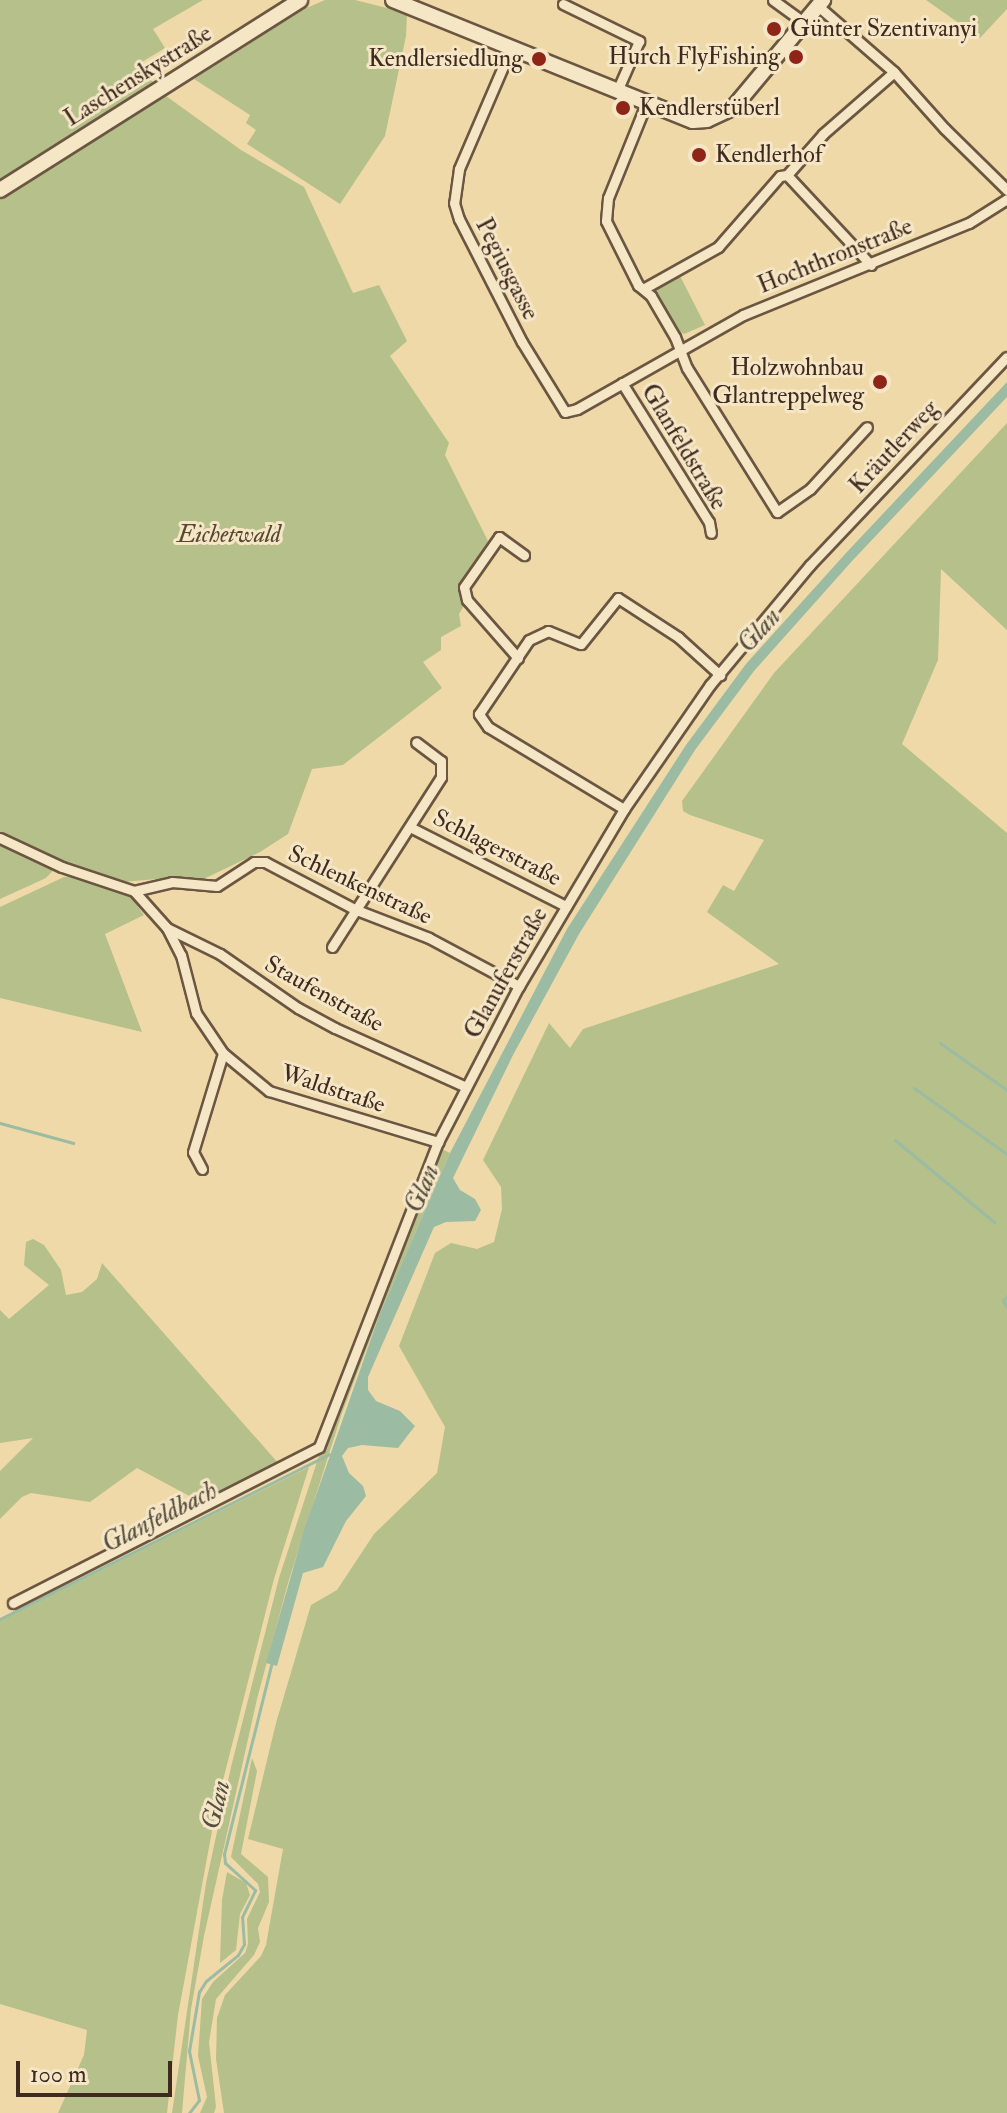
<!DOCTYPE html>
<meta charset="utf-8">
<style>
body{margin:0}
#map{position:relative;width:1007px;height:2113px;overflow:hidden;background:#efd9a8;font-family:"IM FELL Double Pica",serif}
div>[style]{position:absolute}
.green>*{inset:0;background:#b6c08a}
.water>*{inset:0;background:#9bbba3}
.stream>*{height:3px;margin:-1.5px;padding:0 1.5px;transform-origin:1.5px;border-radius:1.5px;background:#9bbba3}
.roads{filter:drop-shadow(2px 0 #6b5641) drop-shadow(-2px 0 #6b5641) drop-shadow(0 2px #6b5641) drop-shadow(0 -2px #6b5641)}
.street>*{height:9px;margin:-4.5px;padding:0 4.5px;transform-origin:4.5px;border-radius:4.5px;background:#f5e6c6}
.secondary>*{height:14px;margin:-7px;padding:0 7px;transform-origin:7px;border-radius:7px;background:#f5e6c6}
.dots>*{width:22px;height:22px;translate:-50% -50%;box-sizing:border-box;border:4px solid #f5e6c6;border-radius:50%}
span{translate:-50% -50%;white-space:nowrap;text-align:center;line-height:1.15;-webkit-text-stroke:6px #f5e6c6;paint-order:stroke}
.poi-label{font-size:24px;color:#3f2a1f}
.left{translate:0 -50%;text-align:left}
.right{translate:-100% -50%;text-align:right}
.street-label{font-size:24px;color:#3f2a1f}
.park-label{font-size:24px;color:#574834;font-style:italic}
.water-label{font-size:26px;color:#564e40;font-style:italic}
.scale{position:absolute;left:16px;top:2061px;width:156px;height:36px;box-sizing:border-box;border:4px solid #3f2a1f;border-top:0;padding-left:10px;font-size:24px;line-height:28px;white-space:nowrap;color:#3f2a1f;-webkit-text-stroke:6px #f5e6c6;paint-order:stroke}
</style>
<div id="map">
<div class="green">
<div style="clip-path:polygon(0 0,203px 0,153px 29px,165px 48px,137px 65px,166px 96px,241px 150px,304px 187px,353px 293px,379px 285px,407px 341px,390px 356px,449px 443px,445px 455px,488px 541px,459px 589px,466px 602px,459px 614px,461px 626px,441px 637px,441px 650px,423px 662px,442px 688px,343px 765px,312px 769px,288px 834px,260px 852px,193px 884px,157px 879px,122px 882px,61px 862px,46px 878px,0 899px)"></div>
<div style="clip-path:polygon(355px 0,407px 13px,406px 36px,385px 136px,340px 204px,247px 144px,256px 130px,246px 123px,250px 115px,194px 79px,302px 10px,325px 0)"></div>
<div style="clip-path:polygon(926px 0,1007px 0,1007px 9px,980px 38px)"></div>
<div style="clip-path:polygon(678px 272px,705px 325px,684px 334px,676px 329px,654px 288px)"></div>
<div style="clip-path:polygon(1007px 423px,1007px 630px,941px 569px,938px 660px,902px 744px,1007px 833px,1007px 2113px,224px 2113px,216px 2059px,217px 2018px,225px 1995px,261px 1956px,266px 1945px,283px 1849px,248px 1839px,276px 1723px,311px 1605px,337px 1590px,374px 1534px,437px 1473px,445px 1427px,399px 1346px,435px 1253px,451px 1243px,477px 1249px,494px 1242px,502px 1209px,501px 1187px,483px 1160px,549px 1023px,570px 1048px,583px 1029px,779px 964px,707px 912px,723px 885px,734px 891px,764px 840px,690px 815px,683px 811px,682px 801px,774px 673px)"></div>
<div style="clip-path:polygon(80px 876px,114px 885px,133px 900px,144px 915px,105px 934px,142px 1032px,0 998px,0 907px,64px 877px)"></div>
<div style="clip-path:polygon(440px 1148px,450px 1153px,379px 1316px,342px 1413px,288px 1583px,257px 1699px,204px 1936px,191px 2009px,182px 2113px,172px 2113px,206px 1883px,231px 1767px,279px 1578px,331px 1419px)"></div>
<div style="clip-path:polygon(33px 1239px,44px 1245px,61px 1270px,66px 1295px,82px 1292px,97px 1279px,102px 1263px,279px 1464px,208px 1506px,137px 1468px,90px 1502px,31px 1493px,22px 1497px,0 1519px,0 1471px,33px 1438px,0 1443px,0 1310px,9px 1319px,49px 1285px,24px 1265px,26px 1242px)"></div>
<div style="clip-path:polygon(309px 1467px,274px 1579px,217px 1804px,178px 2015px,167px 2113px,58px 2113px,84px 2055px,87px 2030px,0 2004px,0 1621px)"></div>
<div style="clip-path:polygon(252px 1758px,257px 1771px,241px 1854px,268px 1877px,269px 1902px,258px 1928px,260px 1942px,254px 1955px,216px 1999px,209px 2042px,216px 2107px,214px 2113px,200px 2113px,207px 2097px,198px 2056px,202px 1999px,213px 1982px,245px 1953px,248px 1944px,247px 1919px,260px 1892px,258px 1884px,231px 1857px)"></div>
<div style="clip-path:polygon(227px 1872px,246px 1883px,250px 1895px,240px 1914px,236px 1950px,220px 1963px,222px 1900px)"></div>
</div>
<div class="water">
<div style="clip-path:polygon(1007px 382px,1007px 397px,853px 560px,754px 671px,695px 750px,579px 934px,513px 1055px,453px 1178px,460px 1190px,475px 1199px,481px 1210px,475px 1221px,446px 1222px,434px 1227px,368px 1377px,368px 1390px,376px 1401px,400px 1411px,415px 1426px,398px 1448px,362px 1445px,348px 1448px,342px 1456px,349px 1473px,363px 1486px,366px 1496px,346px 1521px,323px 1567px,303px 1573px,277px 1666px,266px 1663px,305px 1527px,379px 1316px,450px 1153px,567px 929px,686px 745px,746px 664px,846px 553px)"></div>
</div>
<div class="stream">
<div style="left:940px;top:1043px;width:82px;rotate:35deg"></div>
<div style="left:914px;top:1088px;width:114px;rotate:35.4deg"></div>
<div style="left:0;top:1123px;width:76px;rotate:15.3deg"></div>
<div style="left:895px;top:1140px;width:129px;rotate:39.6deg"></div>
<div style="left:1007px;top:1296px;width:6px;rotate:129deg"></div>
<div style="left:1003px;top:1301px;width:7px;rotate:56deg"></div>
<div style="left:0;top:1619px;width:368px;rotate:-26.6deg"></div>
<div style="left:189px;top:2113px;width:16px;rotate:-52deg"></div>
<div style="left:199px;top:2100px;width:50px;rotate:-101.5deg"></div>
<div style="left:189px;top:2051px;width:60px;rotate:-80.4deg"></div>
<div style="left:199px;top:1992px;width:13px;rotate:-58deg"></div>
<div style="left:206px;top:1981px;width:41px;rotate:-39.1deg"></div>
<div style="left:238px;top:1955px;width:13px;rotate:-61deg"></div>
<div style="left:244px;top:1944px;width:27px;rotate:-94deg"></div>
<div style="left:242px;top:1917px;width:30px;rotate:-64deg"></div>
<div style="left:255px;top:1890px;width:40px;rotate:-138deg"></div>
<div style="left:225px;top:1863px;width:9px;rotate:-96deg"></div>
<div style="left:224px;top:1854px;width:199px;rotate:-76deg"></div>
</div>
<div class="roads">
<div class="street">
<div style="left:773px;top:0;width:37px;rotate:36deg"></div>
<div style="left:563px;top:4px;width:85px;rotate:26deg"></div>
<div style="left:639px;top:41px;width:55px;rotate:113.7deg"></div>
<div style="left:818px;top:6px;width:101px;rotate:41deg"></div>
<div style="left:894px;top:72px;width:76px;rotate:48.2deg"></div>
<div style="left:945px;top:129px;width:87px;rotate:44.5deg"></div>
<div style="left:511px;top:48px;width:132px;rotate:113.3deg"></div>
<div style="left:459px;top:169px;width:34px;rotate:98deg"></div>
<div style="left:454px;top:203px;width:17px;rotate:73deg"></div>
<div style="left:459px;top:219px;width:138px;rotate:62.9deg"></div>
<div style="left:522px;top:342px;width:82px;rotate:58.4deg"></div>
<div style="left:565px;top:412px;width:12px;rotate:-14deg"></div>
<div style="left:577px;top:409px;width:191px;rotate:-29.5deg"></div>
<div style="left:743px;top:315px;width:244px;rotate:-22.2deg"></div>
<div style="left:969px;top:223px;width:45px;rotate:-32.3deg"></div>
<div style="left:646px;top:104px;width:101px;rotate:112deg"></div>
<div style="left:608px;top:198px;width:23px;rotate:95deg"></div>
<div style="left:606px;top:221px;width:72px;rotate:63.4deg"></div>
<div style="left:638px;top:285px;width:17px;rotate:40deg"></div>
<div style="left:651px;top:296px;width:48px;rotate:59.7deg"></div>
<div style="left:675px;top:337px;width:33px;rotate:69deg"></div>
<div style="left:687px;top:368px;width:170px;rotate:58deg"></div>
<div style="left:777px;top:512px;width:40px;rotate:-34.9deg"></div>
<div style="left:810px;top:489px;width:84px;rotate:-47.4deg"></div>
<div style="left:787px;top:175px;width:123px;rotate:47deg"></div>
<div style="left:643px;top:289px;width:86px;rotate:-29.2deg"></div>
<div style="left:718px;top:247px;width:94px;rotate:-48.9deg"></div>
<div style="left:780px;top:176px;width:7px;rotate:-8deg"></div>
<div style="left:787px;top:175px;width:55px;rotate:-48.7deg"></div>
<div style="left:823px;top:134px;width:94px;rotate:-41.1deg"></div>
<div style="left:622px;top:383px;width:164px;rotate:58deg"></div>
<div style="left:709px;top:522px;width:11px;rotate:80deg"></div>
<div style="left:518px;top:658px;width:77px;rotate:-131.3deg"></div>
<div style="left:467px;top:600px;width:13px;rotate:-103deg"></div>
<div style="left:464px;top:587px;width:61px;rotate:-55deg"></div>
<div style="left:499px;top:537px;width:31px;rotate:36deg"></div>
<div style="left:624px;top:809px;width:159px;rotate:-148.9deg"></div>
<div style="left:488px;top:727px;width:16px;rotate:-125deg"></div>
<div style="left:479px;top:714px;width:89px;rotate:-56deg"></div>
<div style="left:529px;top:640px;width:21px;rotate:-25deg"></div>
<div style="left:548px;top:631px;width:35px;rotate:22deg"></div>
<div style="left:581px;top:644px;width:59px;rotate:-51.2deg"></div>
<div style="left:618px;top:598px;width:72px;rotate:33deg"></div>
<div style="left:678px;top:637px;width:57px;rotate:42.1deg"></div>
<div style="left:410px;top:827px;width:175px;rotate:26.9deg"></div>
<div style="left:0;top:838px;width:68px;rotate:25.1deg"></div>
<div style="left:62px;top:867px;width:76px;rotate:18.4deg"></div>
<div style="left:134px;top:891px;width:50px;rotate:48.3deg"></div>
<div style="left:167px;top:928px;width:30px;rotate:63deg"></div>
<div style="left:181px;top:955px;width:60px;rotate:75.5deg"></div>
<div style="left:196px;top:1013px;width:48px;rotate:56deg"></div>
<div style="left:223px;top:1053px;width:60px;rotate:39.6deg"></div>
<div style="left:269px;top:1091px;width:177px;rotate:16.8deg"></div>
<div style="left:134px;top:891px;width:39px;rotate:-13deg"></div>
<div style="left:172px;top:882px;width:45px;rotate:5.1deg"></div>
<div style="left:217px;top:886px;width:44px;rotate:-33deg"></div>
<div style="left:254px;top:862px;width:11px"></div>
<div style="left:265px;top:862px;width:101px;rotate:27.8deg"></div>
<div style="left:354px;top:909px;width:80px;rotate:21.1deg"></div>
<div style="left:429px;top:938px;width:102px;rotate:28.1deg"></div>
<div style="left:167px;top:928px;width:59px;rotate:26.1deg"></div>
<div style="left:220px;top:954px;width:95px;rotate:34.7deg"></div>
<div style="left:298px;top:1008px;width:42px;rotate:28.4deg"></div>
<div style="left:335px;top:1028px;width:144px;rotate:24.2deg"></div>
<div style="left:332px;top:947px;width:202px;rotate:-57.3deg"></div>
<div style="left:441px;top:777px;width:16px;rotate:-90deg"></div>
<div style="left:441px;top:761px;width:31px;rotate:-143deg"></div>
<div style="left:202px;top:1169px;width:19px;rotate:-118deg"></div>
<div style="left:193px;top:1152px;width:103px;rotate:-73.1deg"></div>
<div style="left:13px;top:1603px;width:343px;rotate:-27deg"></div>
<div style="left:319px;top:1447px;width:327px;rotate:-68.7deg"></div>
<div style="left:438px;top:1142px;width:176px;rotate:-62.6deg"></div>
<div style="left:519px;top:986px;width:206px;rotate:-59.3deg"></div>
<div style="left:624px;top:809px;width:151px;rotate:-55.3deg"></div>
<div style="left:710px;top:685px;width:156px;rotate:-50.2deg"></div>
<div style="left:810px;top:565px;width:286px;rotate:-46.6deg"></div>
</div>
<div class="secondary">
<div style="left:393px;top:0;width:323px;rotate:22deg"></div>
<div style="left:693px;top:121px;width:14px;rotate:-4deg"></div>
<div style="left:707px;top:120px;width:29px;rotate:-25deg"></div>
<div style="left:733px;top:108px;width:141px;rotate:-50.2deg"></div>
<div style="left:0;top:190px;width:355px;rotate:-32.3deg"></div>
</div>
</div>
<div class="dots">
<div style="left:774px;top:29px;background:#8f2418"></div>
<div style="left:796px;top:57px;background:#8f2418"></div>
<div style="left:539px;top:59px;background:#8f2418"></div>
<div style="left:623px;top:108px;background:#8f2418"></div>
<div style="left:699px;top:155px;background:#8f2418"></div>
<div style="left:880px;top:382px;background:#8f2418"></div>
</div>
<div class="poi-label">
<span class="left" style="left:790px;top:29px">Günter Szentivanyi</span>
<span class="right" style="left:780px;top:57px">Hurch FlyFishing</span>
<span class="right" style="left:523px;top:59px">Kendlersiedlung</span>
<span class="left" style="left:639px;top:108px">Kendlerstüberl</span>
<span class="left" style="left:715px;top:155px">Kendlerhof</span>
<span class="right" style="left:864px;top:382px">Holzwohnbau<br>Glantreppelweg</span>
</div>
<div class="street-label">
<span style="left:138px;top:76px;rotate:-32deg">Laschenskystraße</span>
<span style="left:835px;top:256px;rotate:-22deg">Hochthronstraße</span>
<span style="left:507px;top:269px;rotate:63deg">Pegiusgasse</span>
<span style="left:684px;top:447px;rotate:59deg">Glanfeldstraße</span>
<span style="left:894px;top:447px;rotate:-47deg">Kräutlerweg</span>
<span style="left:497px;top:848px;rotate:27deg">Schlagerstraße</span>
<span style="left:360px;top:885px;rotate:25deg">Schlenkenstraße</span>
<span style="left:506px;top:973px;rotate:-61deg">Glanuferstraße</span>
<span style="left:324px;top:994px;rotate:29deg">Staufenstraße</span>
<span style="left:333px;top:1089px;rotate:18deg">Waldstraße</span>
</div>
<div class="park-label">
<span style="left:229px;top:535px">Eichetwald</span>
</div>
<div class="water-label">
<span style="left:760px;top:631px;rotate:-48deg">Glan</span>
<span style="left:423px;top:1189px;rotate:-67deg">Glan</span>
<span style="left:160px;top:1518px;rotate:-27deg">Glanfeldbach</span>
<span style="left:217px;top:1805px;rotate:-76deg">Glan</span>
</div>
<div class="scale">100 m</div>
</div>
